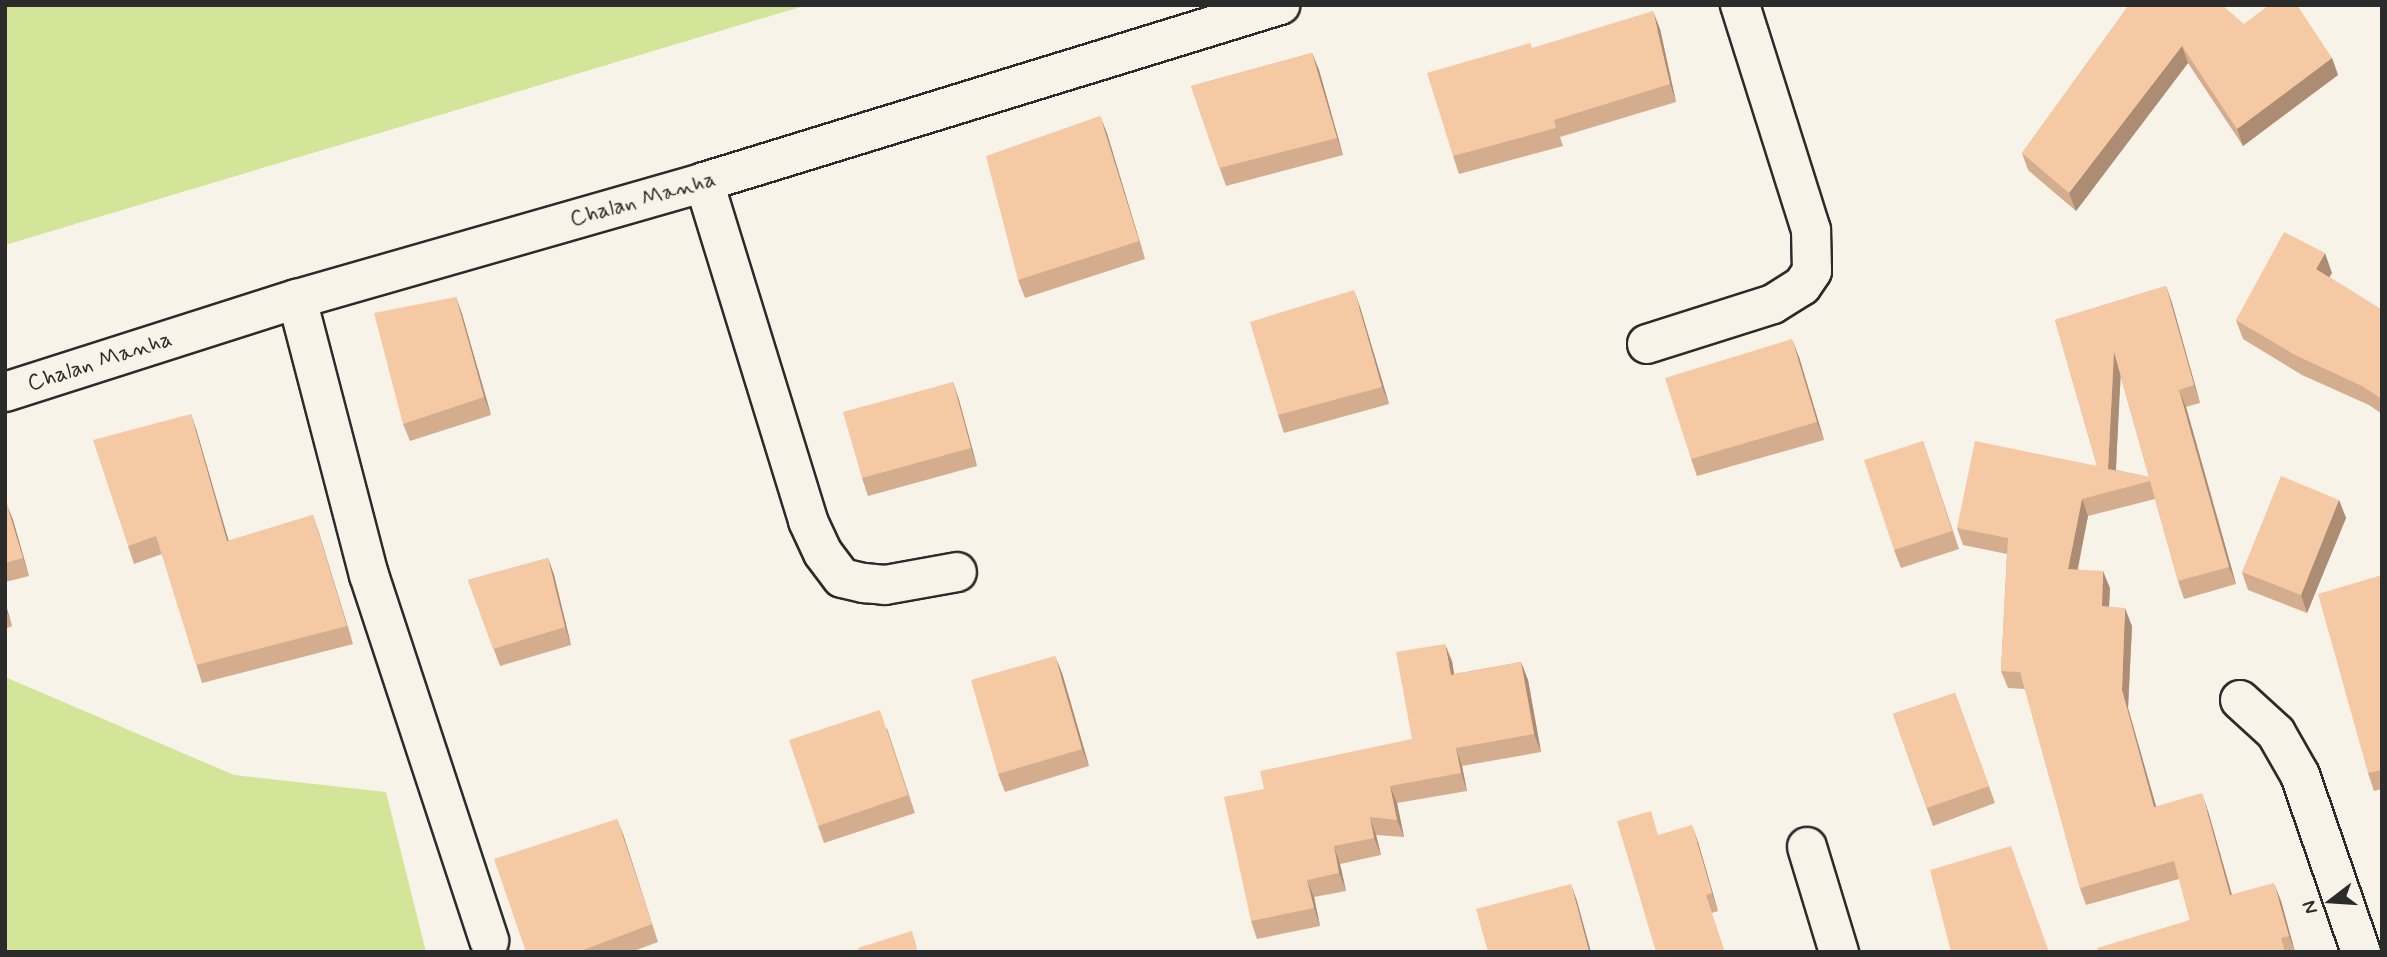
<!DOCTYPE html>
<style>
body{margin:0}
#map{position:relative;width:2387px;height:957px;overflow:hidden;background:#f7f3e8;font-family:Mynerve,sans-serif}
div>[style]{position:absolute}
.green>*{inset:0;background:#d3e598}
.roads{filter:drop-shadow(2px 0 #2b2b2b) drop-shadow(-2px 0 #2b2b2b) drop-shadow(0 2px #2b2b2b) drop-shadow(0 -2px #2b2b2b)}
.street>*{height:38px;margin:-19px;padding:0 19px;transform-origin:19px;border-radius:19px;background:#f7f3e8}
.wall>*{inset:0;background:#d4ad8e}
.shaded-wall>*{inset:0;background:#ac8d74}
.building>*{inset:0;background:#f6c9a5}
span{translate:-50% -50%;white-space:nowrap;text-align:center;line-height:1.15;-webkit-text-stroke:5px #f7f3e8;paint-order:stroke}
.street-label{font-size:23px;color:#2b2b2b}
.frame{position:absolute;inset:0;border:7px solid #2b2b2b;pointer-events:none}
.north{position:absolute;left:2296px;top:866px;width:70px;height:70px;-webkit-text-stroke:5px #f7f3e8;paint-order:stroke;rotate:253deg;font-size:19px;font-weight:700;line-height:28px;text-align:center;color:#2b2b2b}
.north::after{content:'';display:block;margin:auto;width:24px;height:32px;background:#2b2b2b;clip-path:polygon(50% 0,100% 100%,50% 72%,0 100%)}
</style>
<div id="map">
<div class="green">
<div style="clip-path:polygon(5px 5px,807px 5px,5px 245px)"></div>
<div style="clip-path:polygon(5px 677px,234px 775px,386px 792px,426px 952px,5px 952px)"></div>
</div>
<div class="roads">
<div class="street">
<div style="left:704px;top:182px;width:355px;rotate:72.9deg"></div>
<div style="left:808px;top:521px;width:35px;rotate:65deg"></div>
<div style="left:823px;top:553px;width:31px;rotate:53deg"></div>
<div style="left:842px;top:578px;width:23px;rotate:13deg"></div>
<div style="left:864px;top:583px;width:21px;rotate:5deg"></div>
<div style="left:885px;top:585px;width:73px;rotate:-10.2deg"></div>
<div style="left:297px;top:299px;width:285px;rotate:75.4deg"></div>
<div style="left:369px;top:575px;width:385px;rotate:71.8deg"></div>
<div style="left:1647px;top:344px;width:132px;rotate:-17.6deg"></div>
<div style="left:1773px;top:304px;width:34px;rotate:-32deg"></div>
<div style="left:1802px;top:286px;width:18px;rotate:-56deg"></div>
<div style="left:1812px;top:271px;width:41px;rotate:-91.4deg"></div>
<div style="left:1811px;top:230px;width:236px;rotate:-107.5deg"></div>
<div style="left:5px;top:392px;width:306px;rotate:-17.7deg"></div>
<div style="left:297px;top:299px;width:423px;rotate:-16deg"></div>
<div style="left:704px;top:182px;width:603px;rotate:-17.08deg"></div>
<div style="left:2240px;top:700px;width:49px;rotate:42.5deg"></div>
<div style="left:2276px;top:733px;width:48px;rotate:60.3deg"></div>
<div style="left:2300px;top:775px;width:187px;rotate:71deg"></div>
<div style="left:1807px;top:847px;width:110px;rotate:73.1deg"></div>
</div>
</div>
<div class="wall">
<div style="clip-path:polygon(2129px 5px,2244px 24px,2332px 58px,2338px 75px,2243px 146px,2188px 63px,2076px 211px,2028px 170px,2022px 153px)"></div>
<div style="clip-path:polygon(1660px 29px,1676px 102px,1560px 137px,1563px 146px,1459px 174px,1453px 156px,1532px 48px)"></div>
<div style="clip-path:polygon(1312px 53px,1319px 70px,1343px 155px,1226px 186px,1191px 86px)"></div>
<div style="clip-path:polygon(1100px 116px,1145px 259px,1025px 298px,1018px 280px)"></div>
<div style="clip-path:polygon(2332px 273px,2329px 277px,2382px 310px,2382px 414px,2369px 405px,2302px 375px,2243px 339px,2236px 320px)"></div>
<div style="clip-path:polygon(evenodd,2166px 286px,2172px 303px,2200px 403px,2186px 407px,2236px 584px,2184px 599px,2178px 581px,2155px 499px,2088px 516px,2078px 569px,2110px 588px,2109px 607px,2132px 626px,2128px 708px,2156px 806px,2208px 811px,2232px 895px,2281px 901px,2295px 952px,2098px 952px,2190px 920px,2179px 879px,2086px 905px,2080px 888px,2025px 689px,2008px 688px,2001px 671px,2007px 554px,1963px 545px,1957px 528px,2097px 466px,2055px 320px,2166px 286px,2120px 374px,2149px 477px,2116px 470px,2120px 374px)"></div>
<div style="clip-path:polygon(456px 297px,462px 314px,491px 415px,410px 441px,403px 424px)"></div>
<div style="clip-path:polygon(1360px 307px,1389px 404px,1284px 433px,1278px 415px)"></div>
<div style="clip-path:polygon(1799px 357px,1824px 440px,1697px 476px,1691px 459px)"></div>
<div style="clip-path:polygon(953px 382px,959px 400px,977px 466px,868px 496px,862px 478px)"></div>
<div style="clip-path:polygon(191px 414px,197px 432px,228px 541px,313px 515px,353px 644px,202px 683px,162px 554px,134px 564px,128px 546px)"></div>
<div style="clip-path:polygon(1923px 441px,1959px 549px,1901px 568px,1894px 550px)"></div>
<div style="clip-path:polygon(2339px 500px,2346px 518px,2307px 613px,2248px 590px,2242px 572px)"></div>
<div style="clip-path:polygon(5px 503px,13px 520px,29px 576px,5px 582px)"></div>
<div style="clip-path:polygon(548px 558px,554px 575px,571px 645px,500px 666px,468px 580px)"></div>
<div style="clip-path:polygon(2382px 575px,2382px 789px,2374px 791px,2368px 773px)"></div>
<div style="clip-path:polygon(5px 602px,12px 626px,5px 629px)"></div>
<div style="clip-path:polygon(1452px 661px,1454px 674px,1521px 662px,1528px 680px,1541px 752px,1462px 766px,1467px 791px,1397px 803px,1404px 837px,1376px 835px,1381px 855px,1340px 864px,1346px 891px,1314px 897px,1320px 926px,1257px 939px,1251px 921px,1264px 789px,1412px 739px)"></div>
<div style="clip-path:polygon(1062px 673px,1089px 766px,1005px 792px,998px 774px)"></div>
<div style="clip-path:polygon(1955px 693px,1995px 803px,1933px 826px,1893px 714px)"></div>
<div style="clip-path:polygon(887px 728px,915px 813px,824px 843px,818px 826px)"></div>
<div style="clip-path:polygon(617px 819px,658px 942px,631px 952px,526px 952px)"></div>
<div style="clip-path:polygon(1659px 835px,1698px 842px,1718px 911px,1712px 913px)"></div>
</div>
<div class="shaded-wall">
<div style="clip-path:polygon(1653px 11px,1660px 29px,1676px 102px,1670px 84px)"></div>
<div style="clip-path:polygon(2182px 46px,2188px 63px,2076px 211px,2069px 193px)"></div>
<div style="clip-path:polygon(1312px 53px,1319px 70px,1343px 155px,1337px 138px)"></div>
<div style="clip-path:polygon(2332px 58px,2338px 75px,2243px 146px,2237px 129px)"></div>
<div style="clip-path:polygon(1100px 116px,1107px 133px,1145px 259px,1139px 241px)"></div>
<div style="clip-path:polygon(2325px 253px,2332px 273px,2323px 288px,2316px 269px)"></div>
<div style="clip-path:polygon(2166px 286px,2172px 303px,2200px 403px,2194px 385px)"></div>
<div style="clip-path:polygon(1354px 290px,1360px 307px,1389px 404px,1382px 387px)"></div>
<div style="clip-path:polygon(456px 297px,462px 314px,491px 415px,484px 397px)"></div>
<div style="clip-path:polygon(1792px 339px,1799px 357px,1824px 440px,1817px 422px)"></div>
<div style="clip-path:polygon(2114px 352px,2121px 370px,2115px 486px,2108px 469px)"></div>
<div style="clip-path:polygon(953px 382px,959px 400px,977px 466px,971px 448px)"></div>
<div style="clip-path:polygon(2179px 390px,2186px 407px,2236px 584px,2229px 567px)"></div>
<div style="clip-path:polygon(191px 414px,197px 432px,234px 559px,227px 541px)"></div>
<div style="clip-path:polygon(2082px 499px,2088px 516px,2074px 586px,2068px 569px)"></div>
<div style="clip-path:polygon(2339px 500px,2346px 518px,2307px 613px,2301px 595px)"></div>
<div style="clip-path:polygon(6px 502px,13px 520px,29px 576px,23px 558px)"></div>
<div style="clip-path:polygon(313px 515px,319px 533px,353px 644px,347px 626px)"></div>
<div style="clip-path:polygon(548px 558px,554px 575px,571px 645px,565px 627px)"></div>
<div style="clip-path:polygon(2103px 571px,2110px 588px,2108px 624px,2102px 606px)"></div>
<div style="clip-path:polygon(5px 602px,12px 626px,6px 609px)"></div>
<div style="clip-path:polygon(2125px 608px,2132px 626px,2128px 708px,2161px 824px,2154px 807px,2122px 690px)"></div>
<div style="clip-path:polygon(1445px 644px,1452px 661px,1457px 693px,1451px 675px)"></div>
<div style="clip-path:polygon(1055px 656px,1062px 673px,1089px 766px,1082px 749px)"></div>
<div style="clip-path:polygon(1521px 662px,1528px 680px,1541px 752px,1534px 734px)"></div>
<div style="clip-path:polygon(1456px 748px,1462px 766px,1467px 791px,1461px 773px)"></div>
<div style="clip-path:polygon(1390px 786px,1397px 803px,1404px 837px,1397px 820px)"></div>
<div style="clip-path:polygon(2202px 793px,2208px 811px,2237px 913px,2230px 895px)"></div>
<div style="clip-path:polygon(1370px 817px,1376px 835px,1381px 855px,1374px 838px)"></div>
<div style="clip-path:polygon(617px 819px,624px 837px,658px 942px)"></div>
<div style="clip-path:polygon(1692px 825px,1698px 842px,1718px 911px,1712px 893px)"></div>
<div style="clip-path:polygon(1334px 846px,1340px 864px,1346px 891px,1339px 873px)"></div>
<div style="clip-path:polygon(1307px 880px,1314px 897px,1320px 926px,1314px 908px)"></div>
<div style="clip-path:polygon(2274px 883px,2281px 901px,2295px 952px,2289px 936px)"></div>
<div style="clip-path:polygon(1571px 884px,1577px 901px,1591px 952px,1589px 952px)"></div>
</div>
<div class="building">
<div style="clip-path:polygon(2129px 5px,2222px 5px,2244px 24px,2269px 5px,2297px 5px,2332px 58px,2237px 129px,2182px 46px,2069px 193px,2022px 153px)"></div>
<div style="clip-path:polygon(1653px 11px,1670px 84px,1554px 120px,1556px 128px,1453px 156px,1427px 73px,1530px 43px,1532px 48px)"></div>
<div style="clip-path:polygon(1312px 53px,1337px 138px,1219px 168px,1191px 86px)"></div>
<div style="clip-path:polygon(1100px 116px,1139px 241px,1018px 280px,986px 156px)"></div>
<div style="clip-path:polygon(2284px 232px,2325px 253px,2316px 269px,2382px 310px,2382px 399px,2362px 386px,2295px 355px,2236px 320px)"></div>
<div style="clip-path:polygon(evenodd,2166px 286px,2194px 385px,2179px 390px,2229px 567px,2178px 581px,2150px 481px,2082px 499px,2068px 569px,2103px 571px,2102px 606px,2125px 608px,2122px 690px,2154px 807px,2202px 793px,2230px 895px,2274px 883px,2289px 936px,2281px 938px,2285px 952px,2098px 952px,2097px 948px,2190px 920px,2174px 861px,2080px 888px,2020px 672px,2001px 671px,2008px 538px,1957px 528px,1975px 441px,2097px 466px,2055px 320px,2166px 286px,2114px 352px,2146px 466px,2149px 477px,2108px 469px,2114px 352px)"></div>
<div style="clip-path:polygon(1354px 290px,1382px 387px,1278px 415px,1250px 322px)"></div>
<div style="clip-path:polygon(456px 297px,484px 397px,403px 424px,374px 313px)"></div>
<div style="clip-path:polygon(1792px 339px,1817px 422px,1691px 459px,1665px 378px)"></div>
<div style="clip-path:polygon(953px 382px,971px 448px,862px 478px,843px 412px)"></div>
<div style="clip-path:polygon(191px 414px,227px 541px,313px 515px,347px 626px,196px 665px,156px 536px,128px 546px,93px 440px)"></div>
<div style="clip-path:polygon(1923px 441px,1952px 531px,1894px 550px,1864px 460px)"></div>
<div style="clip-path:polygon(2281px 476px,2339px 500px,2301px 595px,2242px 572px)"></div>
<div style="clip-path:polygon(6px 502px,23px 558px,5px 563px,5px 503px)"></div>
<div style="clip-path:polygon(548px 558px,565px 627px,493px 649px,468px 580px)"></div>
<div style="clip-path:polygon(2382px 575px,2382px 770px,2368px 773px,2318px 594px)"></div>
<div style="clip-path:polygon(1445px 644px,1451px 675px,1521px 662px,1534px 734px,1456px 748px,1461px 773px,1390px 786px,1397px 820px,1370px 817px,1374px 838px,1334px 846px,1339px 873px,1307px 880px,1314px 908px,1251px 921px,1224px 797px,1264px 789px,1260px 771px,1412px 739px,1396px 652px)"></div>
<div style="clip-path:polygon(1055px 656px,1082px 749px,998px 774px,971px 680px)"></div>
<div style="clip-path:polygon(1955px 693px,1989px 786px,1927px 808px,1893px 714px)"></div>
<div style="clip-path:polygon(880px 710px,908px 795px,818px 826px,789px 740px)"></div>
<div style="clip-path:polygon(1651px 811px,1658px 835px,1692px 825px,1712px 893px,1706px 895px,1725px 952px,1656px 952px,1617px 821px)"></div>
<div style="clip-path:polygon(617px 819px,652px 924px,578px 952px,526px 952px,494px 859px)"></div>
<div style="clip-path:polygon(2011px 846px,2049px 952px,1951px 952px,1930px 870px)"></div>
<div style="clip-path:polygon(1571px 884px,1589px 952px,1488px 952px,1476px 909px)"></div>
<div style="clip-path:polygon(912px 931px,918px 952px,860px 952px,858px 948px)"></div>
</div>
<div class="street-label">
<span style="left:643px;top:200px;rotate:-16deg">Chalan Manha</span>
<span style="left:100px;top:362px;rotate:-18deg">Chalan Manha</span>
</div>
<div class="frame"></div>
<div class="north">N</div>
</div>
